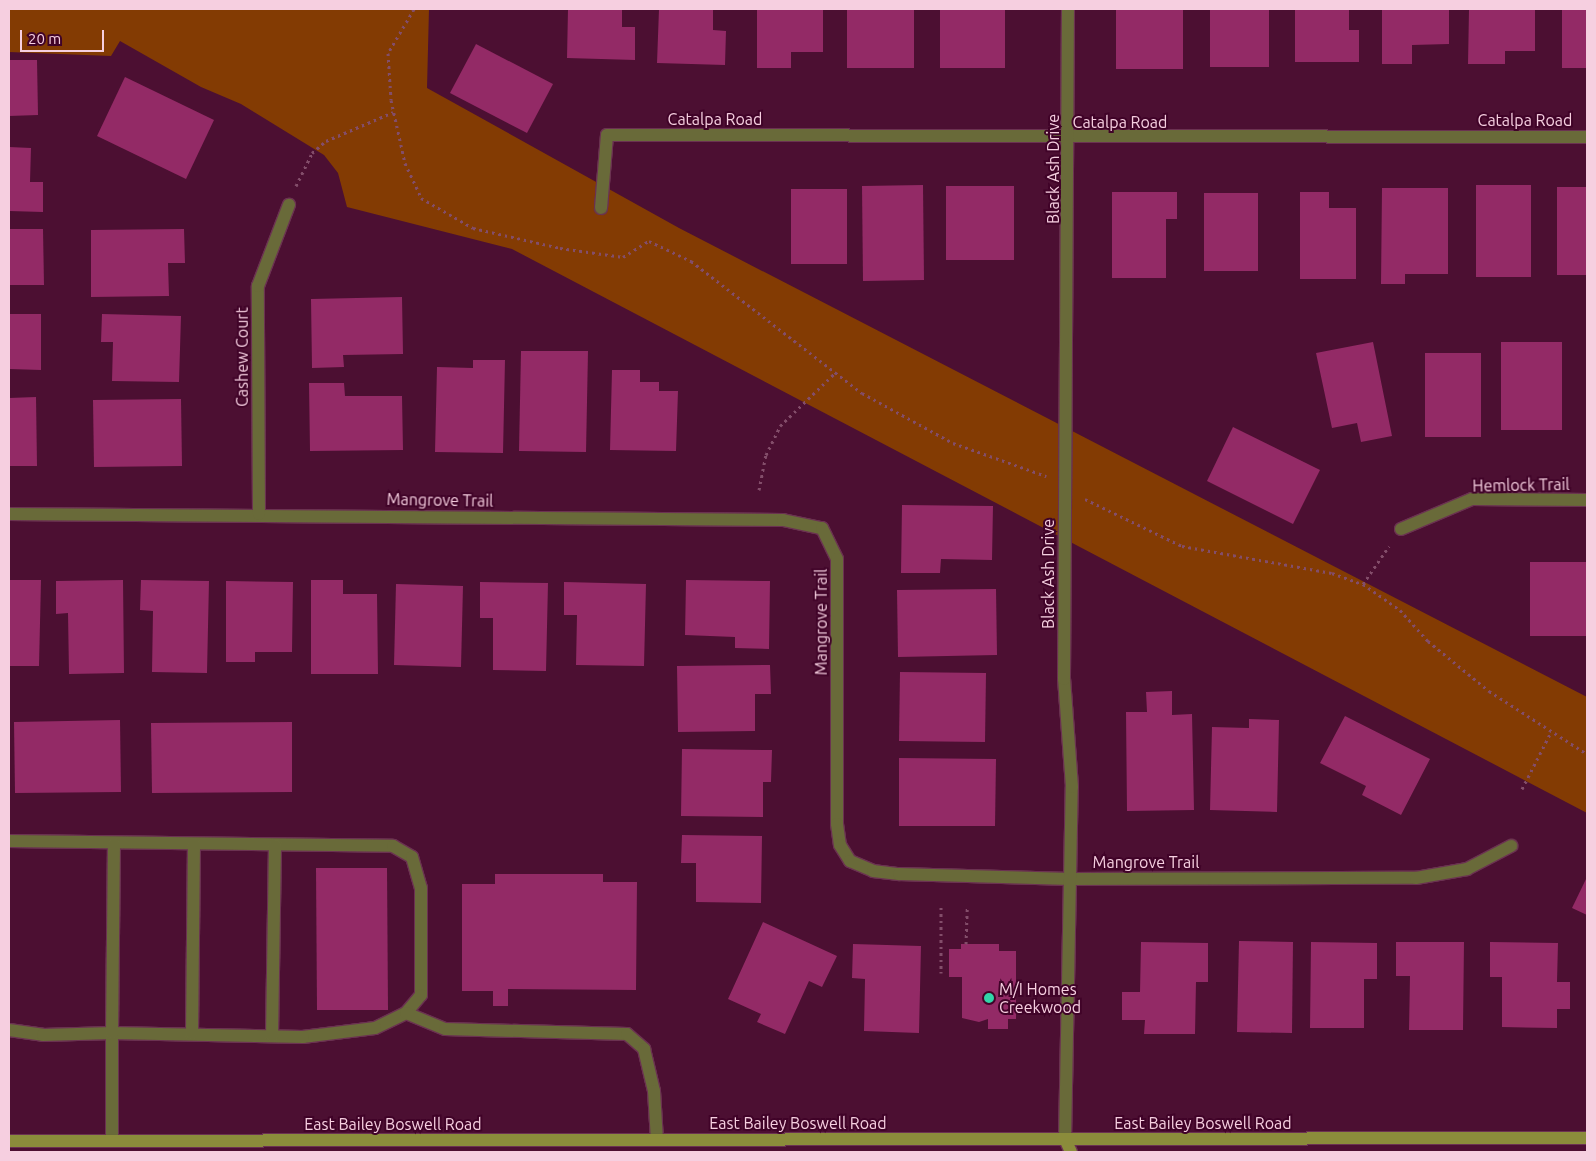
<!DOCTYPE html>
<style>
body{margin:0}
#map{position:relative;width:1596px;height:1161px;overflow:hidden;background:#4c0f32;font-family:Ubuntu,sans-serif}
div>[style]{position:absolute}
.green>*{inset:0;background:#833b03}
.building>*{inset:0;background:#932a66}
.path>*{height:3px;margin-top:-1.5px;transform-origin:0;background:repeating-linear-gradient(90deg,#834d6a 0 2.5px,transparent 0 6.5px)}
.roads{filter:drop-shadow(1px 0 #6b3251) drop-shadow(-1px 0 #6b3251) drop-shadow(0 1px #6b3251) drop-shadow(0 -1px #6b3251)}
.lane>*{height:12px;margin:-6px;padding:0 6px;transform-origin:6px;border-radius:6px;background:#696a39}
.street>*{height:12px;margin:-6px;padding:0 6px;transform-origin:6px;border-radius:6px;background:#696a39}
.secondary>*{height:12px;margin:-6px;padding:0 6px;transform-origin:6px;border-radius:6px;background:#8b8c3b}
.dots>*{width:14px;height:14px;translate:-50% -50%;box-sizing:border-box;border:2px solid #400328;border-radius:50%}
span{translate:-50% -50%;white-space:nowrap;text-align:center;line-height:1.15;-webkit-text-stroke:4px #400328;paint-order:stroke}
.street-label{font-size:16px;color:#f6cfe0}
.poi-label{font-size:16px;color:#f6cfe0}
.left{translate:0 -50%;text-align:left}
.frame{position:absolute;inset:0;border:10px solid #f6cfe0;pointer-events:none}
.scale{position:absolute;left:20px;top:30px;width:84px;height:22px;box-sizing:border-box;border:2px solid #f6cfe0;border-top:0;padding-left:6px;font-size:15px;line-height:18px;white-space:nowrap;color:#f6cfe0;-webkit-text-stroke:4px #400328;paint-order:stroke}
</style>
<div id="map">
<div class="green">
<div style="clip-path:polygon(9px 9px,429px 9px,427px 88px,679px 228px,1587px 697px,1587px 813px,512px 249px,347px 207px,338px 173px,324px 155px,241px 104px,201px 87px,120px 41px,111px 56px,9px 52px)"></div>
</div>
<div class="building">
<div style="clip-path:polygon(568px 9px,622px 9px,622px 27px,635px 27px,635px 60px,567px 58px)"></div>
<div style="clip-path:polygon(659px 9px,713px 9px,713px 30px,726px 31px,725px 65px,657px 63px)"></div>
<div style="clip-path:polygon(757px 9px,823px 9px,823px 52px,791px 52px,791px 68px,757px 68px)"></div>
<div style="clip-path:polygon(847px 9px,914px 9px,914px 68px,847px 68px)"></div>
<div style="clip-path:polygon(940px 9px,1005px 9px,1005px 68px,940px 68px)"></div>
<div style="clip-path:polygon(1116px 9px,1183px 9px,1183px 69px,1116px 69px)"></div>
<div style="clip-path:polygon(1210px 9px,1269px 9px,1269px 67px,1210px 67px)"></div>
<div style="clip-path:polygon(1295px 9px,1349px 9px,1349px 30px,1359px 30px,1359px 62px,1295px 62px)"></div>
<div style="clip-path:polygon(1382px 9px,1449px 9px,1449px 44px,1412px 45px,1412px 64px,1382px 64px)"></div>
<div style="clip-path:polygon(1469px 9px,1535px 9px,1535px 51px,1505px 51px,1505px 64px,1468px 64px)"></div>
<div style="clip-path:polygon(1562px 9px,1587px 9px,1587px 68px,1562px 68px)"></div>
<div style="clip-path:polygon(476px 44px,553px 84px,527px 133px,450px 93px)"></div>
<div style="clip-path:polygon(9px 60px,37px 60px,38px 115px,9px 116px)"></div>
<div style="clip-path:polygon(125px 77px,214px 120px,186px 179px,97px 136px)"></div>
<div style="clip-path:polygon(9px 147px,31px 148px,30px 182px,43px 182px,43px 212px,9px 211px)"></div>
<div style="clip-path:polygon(923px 185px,924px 280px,863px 281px,862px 186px)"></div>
<div style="clip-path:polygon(1476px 185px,1531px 185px,1531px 277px,1476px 277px)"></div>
<div style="clip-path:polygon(946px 186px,1014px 186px,1014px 260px,946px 260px)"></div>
<div style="clip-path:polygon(1557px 187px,1586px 187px,1587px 275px,1557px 275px)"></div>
<div style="clip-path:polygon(1382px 188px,1448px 188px,1448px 274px,1405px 274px,1405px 284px,1381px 284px)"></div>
<div style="clip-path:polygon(791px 189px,847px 189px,847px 264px,791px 264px)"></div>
<div style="clip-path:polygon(1112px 192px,1177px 192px,1177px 219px,1166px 219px,1166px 278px,1112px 278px)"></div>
<div style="clip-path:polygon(1300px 192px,1329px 192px,1329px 208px,1356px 208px,1356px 279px,1300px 279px)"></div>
<div style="clip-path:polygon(1204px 193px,1258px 193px,1258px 271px,1204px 271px)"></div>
<div style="clip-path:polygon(9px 229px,43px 229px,44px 285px,9px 285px)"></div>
<div style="clip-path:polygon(184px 229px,185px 263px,168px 263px,169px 296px,91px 297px,91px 230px)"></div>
<div style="clip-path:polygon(402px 297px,403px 354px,343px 355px,344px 367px,312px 368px,311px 299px)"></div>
<div style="clip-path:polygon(9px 314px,41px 314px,41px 370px,9px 369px)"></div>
<div style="clip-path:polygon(102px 314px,181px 316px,179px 382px,112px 381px,113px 342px,101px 342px)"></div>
<div style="clip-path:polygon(1373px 342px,1392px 436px,1361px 442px,1357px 423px,1332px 428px,1316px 353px)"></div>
<div style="clip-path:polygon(1501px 342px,1562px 342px,1562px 430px,1501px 430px)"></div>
<div style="clip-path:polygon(521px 351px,588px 351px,586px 452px,519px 451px)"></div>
<div style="clip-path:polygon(1425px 353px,1481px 353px,1481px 437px,1425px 437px)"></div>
<div style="clip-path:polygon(473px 360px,505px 360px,503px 453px,435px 452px,437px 367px,473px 368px)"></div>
<div style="clip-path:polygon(612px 370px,640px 370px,640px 382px,659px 382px,659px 391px,678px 391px,676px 451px,610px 450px)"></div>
<div style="clip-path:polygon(309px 383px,344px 383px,345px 396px,402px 396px,403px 450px,310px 451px)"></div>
<div style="clip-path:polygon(36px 397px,37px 466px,9px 466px,9px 398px)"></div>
<div style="clip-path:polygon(181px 399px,182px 466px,94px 467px,93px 400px)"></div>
<div style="clip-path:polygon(1233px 427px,1320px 470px,1293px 524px,1207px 481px)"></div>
<div style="clip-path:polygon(902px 505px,993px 506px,992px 560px,941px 559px,940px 573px,901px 573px)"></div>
<div style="clip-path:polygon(1530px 562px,1587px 562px,1587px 636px,1530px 636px)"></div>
<div style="clip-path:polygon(9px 580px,41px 580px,39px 666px,9px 666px)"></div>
<div style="clip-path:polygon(123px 580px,124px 673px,69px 674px,68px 613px,56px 614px,56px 581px)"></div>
<div style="clip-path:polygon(141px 580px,209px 581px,207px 673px,152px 672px,153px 611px,140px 610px)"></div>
<div style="clip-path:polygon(311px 580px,343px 580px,343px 594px,377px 594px,378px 674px,311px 674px)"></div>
<div style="clip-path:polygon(686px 580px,770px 581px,769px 649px,735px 648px,735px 637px,685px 635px)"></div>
<div style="clip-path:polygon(226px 581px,293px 582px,292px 652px,255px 652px,255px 662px,226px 662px)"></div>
<div style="clip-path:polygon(480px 582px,548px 583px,546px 671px,493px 670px,493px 618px,480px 618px)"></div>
<div style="clip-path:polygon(564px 582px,646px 584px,644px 666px,576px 665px,577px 615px,564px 615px)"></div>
<div style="clip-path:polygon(396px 584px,463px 586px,461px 667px,394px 665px)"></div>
<div style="clip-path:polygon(996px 589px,997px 655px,898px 657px,897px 590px)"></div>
<div style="clip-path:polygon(770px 665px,771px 694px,755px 694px,755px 731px,678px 732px,677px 666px)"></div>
<div style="clip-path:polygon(900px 672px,986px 673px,985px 742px,899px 741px)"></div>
<div style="clip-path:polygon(1172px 691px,1172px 715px,1192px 714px,1194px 810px,1127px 811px,1126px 712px,1147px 712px,1146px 692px)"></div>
<div style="clip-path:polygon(1345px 716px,1430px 759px,1401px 815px,1362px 795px,1366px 786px,1320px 763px)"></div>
<div style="clip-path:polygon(1249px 719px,1279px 720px,1277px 812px,1210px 810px,1212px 727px,1249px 728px)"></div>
<div style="clip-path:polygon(120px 720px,121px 792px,15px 793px,14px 722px)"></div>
<div style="clip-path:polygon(292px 722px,292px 792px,152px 793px,151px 723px)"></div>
<div style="clip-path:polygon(682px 749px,772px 750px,771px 782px,763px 782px,763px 817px,681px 816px)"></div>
<div style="clip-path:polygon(899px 758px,996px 759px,995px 826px,899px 826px)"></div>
<div style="clip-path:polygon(682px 835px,762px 836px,761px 903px,696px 902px,696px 863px,681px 863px)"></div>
<div style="clip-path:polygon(316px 868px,387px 868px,388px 1010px,317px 1010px)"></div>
<div style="clip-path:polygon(495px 874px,603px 874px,603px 882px,637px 882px,636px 990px,508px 989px,508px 1006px,493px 1006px,493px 991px,462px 991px,462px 884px,495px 884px)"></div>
<div style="clip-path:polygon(1587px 877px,1587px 915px,1572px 908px)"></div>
<div style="clip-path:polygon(763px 922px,837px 956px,822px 987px,809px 981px,785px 1034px,757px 1022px,761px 1014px,728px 999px)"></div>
<div style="clip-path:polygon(1239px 941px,1293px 942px,1292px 1033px,1237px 1032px)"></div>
<div style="clip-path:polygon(1141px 942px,1208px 943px,1208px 982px,1196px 982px,1195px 1034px,1144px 1034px,1145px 1020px,1122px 1020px,1122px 992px,1140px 992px)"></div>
<div style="clip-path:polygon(1311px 942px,1377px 943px,1377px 979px,1364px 979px,1364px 1028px,1310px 1028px)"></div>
<div style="clip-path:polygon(1396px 942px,1464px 942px,1463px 1030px,1409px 1030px,1410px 976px,1396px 976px)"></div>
<div style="clip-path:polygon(1490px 942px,1558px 943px,1557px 982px,1570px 982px,1570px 1009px,1557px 1009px,1557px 1028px,1502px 1027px,1502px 977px,1490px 977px)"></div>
<div style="clip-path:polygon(853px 944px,921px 946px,919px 1033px,864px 1031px,865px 979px,852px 978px)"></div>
<div style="clip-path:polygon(961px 944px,999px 944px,999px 951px,1016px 951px,1016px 1019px,1008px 1019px,1008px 1029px,988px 1029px,988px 1019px,979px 1022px,962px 1018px,962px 977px,949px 977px,949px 949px,961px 949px)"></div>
</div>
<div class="path">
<div style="left:414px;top:9px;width:51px;rotate:120.6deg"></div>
<div style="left:388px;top:53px;width:47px;rotate:86.3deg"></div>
<div style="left:391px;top:100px;width:65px;rotate:77.5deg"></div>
<div style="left:405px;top:163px;width:38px;rotate:65deg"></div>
<div style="left:421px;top:198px;width:60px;rotate:30deg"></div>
<div style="left:473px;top:228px;width:89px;rotate:12.9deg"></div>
<div style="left:560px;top:248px;width:64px;rotate:8.1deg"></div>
<div style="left:623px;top:257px;width:31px;rotate:-32deg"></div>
<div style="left:649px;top:241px;width:47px;rotate:25.5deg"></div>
<div style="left:691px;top:261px;width:216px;rotate:37.7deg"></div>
<div style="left:862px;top:393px;width:104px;rotate:28.8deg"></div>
<div style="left:953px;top:443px;width:99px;rotate:19.5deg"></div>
<div style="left:296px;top:186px;width:37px;rotate:-64deg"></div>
<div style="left:312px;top:153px;width:18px;rotate:-41deg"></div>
<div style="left:326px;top:141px;width:73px;rotate:-23.4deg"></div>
<div style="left:759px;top:490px;width:36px;rotate:-79deg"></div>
<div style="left:766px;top:455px;width:32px;rotate:-64deg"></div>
<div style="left:780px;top:426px;width:78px;rotate:-44deg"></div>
<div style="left:1085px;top:499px;width:108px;rotate:25.9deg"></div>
<div style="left:1182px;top:546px;width:152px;rotate:10.2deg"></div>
<div style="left:1332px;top:573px;width:33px;rotate:20deg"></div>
<div style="left:1363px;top:584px;width:45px;rotate:35.1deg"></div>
<div style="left:1400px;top:610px;width:42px;rotate:47.9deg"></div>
<div style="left:1428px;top:641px;width:79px;rotate:39.3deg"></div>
<div style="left:1489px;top:691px;width:117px;rotate:32.7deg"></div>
<div style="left:1363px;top:584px;width:46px;rotate:-55.6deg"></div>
<div style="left:1522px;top:789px;width:62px;rotate:-63deg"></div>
<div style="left:941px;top:907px;width:66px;rotate:90deg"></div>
<div style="left:966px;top:944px;width:36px;rotate:-88deg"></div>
</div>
<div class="roads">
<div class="lane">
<div style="left:9px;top:841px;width:384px;rotate:0.7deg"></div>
<div style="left:393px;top:846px;width:22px;rotate:30deg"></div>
<div style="left:412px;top:857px;width:32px;rotate:74deg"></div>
<div style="left:421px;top:888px;width:107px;rotate:90deg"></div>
<div style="left:421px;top:995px;width:23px;rotate:130deg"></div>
<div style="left:406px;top:1013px;width:34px;rotate:154deg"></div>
<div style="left:375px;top:1028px;width:73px;rotate:172.9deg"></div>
<div style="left:303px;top:1037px;width:191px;rotate:-178.8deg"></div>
<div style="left:112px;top:1033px;width:108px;rotate:90deg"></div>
<div style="left:406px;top:1013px;width:42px;rotate:22.3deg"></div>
<div style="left:445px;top:1029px;width:182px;rotate:1.6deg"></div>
<div style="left:627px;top:1034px;width:23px;rotate:41deg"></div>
<div style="left:644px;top:1049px;width:43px;rotate:76.6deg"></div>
<div style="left:654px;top:1091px;width:49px;rotate:86.5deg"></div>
<div style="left:9px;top:1030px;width:34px;rotate:8deg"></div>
<div style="left:43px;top:1035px;width:69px;rotate:-1.7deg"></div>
<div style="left:112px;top:1033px;width:189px;rotate:-89.4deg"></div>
<div style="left:192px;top:1034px;width:190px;rotate:-89.4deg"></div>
<div style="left:272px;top:1036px;width:191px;rotate:-89.1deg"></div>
</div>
<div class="street">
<div style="left:601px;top:208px;width:73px;rotate:-85.3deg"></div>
<div style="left:607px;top:135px;width:980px;rotate:0.12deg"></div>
<div style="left:9px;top:514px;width:774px;rotate:0.44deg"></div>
<div style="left:783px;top:520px;width:40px;rotate:12deg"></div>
<div style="left:822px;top:528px;width:34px;rotate:64deg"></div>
<div style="left:837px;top:559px;width:265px;rotate:90deg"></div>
<div style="left:837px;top:824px;width:21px;rotate:82deg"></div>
<div style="left:840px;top:845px;width:19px;rotate:58deg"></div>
<div style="left:850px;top:861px;width:25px;rotate:23deg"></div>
<div style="left:873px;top:871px;width:26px;rotate:7deg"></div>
<div style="left:899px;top:874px;width:171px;rotate:1.7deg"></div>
<div style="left:1070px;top:879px;width:346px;rotate:-0.2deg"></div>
<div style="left:1416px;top:878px;width:52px;rotate:-10deg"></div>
<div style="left:1467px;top:869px;width:50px;rotate:-27.6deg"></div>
<div style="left:259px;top:514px;width:228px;rotate:-90.3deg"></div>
<div style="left:258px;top:286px;width:87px;rotate:-69.1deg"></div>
<div style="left:1401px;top:529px;width:77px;rotate:-22.9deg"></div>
<div style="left:1472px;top:499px;width:115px;rotate:0.5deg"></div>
<div style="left:1065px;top:1139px;width:352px;rotate:-88.9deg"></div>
<div style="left:1072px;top:787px;width:108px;rotate:-94.2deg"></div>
<div style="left:1064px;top:679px;width:670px;rotate:-89.66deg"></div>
</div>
<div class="secondary">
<div style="left:1065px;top:1139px;width:14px;rotate:65deg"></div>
<div style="left:9px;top:1141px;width:1578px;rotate:-0.11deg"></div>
</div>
</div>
<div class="dots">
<div style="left:989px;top:998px;background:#32d4a9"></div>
</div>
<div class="street-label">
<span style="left:715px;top:119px">Catalpa Road</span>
<span style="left:1525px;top:120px">Catalpa Road</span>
<span style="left:1120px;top:122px">Catalpa Road</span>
<span style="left:1053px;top:169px;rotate:-90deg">Black Ash Drive</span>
<span style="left:242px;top:357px;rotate:-90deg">Cashew Court</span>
<span style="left:1521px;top:485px;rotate:-1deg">Hemlock Trail</span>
<span style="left:440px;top:500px;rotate:1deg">Mangrove Trail</span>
<span style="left:1048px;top:574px;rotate:-90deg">Black Ash Drive</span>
<span style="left:821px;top:622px;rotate:-90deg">Mangrove Trail</span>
<span style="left:1146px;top:862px">Mangrove Trail</span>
<span style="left:798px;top:1123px">East Bailey Boswell Road</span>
<span style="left:1203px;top:1123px">East Bailey Boswell Road</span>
<span style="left:393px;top:1124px">East Bailey Boswell Road</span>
</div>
<div class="poi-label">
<span class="left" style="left:999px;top:998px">M/I Homes<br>Creekwood</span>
</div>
<div class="frame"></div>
<div class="scale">20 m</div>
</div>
